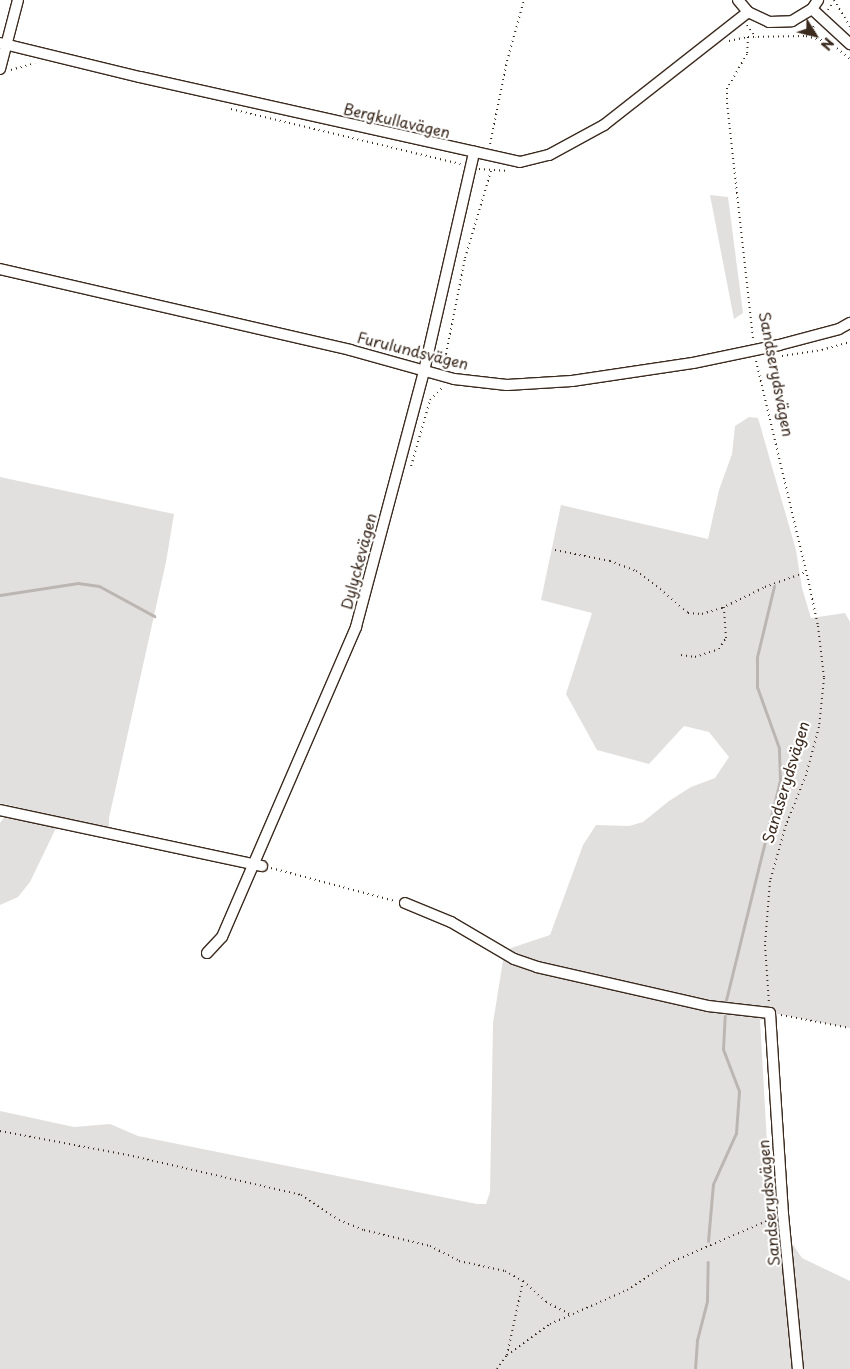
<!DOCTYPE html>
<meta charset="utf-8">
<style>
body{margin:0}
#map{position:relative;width:850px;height:1369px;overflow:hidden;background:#fff;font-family:"Playpen Sans",sans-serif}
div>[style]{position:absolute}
.green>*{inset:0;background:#e2e0de}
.stream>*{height:3px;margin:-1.5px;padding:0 1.5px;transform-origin:1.5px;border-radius:1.5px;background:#bcb6b3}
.path>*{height:2px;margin-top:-1px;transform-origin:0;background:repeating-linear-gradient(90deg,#3b2a1e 0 1px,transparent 0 5px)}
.roads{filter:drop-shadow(1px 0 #3b2a1e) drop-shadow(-1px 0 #3b2a1e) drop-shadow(0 1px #3b2a1e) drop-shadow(0 -1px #3b2a1e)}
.street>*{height:10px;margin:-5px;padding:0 5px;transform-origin:5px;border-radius:5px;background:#fff}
span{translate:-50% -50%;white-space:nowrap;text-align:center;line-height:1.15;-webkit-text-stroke:4.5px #fff;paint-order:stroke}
.street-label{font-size:15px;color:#3b2a1e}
.north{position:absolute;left:790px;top:10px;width:50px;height:50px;-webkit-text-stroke:4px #fff;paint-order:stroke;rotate:126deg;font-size:14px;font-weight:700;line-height:20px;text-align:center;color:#3b2a1e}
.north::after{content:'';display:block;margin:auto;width:18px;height:22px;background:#3b2a1e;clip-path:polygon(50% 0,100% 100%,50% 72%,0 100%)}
</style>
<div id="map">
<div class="green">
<div style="clip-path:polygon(710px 195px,728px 197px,743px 313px,734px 319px)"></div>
<div style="clip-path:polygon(749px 417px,758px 418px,796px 550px,802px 588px,811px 618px,845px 613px,850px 622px,850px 1028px,778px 1014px,760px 1020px,771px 1212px,802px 1258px,850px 1281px,850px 1369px,0 1369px,0 1111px,74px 1127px,110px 1124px,138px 1136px,477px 1204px,486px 1204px,490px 1192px,493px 1023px,504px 954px,511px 948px,550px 935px,583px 845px,596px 825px,629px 826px,643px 822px,669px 801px,691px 787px,715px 778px,729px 757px,709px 732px,684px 726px,649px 764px,597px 750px,566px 694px,592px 613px,541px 600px,561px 505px,708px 539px,719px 490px,732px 454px,735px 426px)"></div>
<div style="clip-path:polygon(0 477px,174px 514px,166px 562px,109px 818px,109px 829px,0 803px)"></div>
<div style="clip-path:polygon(5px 816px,56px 828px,30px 882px,18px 897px,0 905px,0 823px)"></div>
</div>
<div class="stream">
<div style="left:0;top:595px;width:79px;rotate:-8.7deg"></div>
<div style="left:78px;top:583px;width:21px;rotate:8deg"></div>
<div style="left:99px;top:586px;width:63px;rotate:28.6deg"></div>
<div style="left:726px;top:1000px;width:227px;rotate:-76.2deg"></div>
<div style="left:780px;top:780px;width:32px;rotate:-92deg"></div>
<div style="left:779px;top:748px;width:65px;rotate:-109.8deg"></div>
<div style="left:757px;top:687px;width:30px;rotate:-90deg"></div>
<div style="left:757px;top:657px;width:73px;rotate:-76.5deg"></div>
<div style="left:708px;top:1241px;width:57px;rotate:-85deg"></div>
<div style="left:713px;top:1184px;width:56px;rotate:-65.7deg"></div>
<div style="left:736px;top:1133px;width:42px;rotate:-85.9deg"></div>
<div style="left:739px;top:1091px;width:45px;rotate:-110.9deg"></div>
<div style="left:723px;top:1049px;width:33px;rotate:-87deg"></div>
<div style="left:695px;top:1369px;width:29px;rotate:-86deg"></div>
<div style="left:697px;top:1340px;width:40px;rotate:-75.6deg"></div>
<div style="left:707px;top:1301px;width:39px;rotate:-89deg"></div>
</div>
<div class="path">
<div style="left:834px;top:0;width:31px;rotate:59deg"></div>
<div style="left:828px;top:10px;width:10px;rotate:-53deg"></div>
<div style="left:747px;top:25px;width:15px;rotate:53deg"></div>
<div style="left:807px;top:35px;width:13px;rotate:-51deg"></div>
<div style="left:748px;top:37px;width:17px;rotate:93deg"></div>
<div style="left:747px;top:54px;width:39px;rotate:120deg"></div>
<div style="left:727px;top:88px;width:15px;rotate:90deg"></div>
<div style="left:727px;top:103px;width:237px;rotate:83.7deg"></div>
<div style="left:729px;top:41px;width:19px;rotate:-12deg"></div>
<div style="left:748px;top:37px;width:58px;rotate:-1deg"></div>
<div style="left:806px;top:36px;width:24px;rotate:15deg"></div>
<div style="left:829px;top:42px;width:27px;rotate:39deg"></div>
<div style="left:11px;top:70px;width:25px;rotate:-16deg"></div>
<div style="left:231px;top:109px;width:236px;rotate:13.5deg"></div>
<div style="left:490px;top:144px;width:85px;rotate:-78.4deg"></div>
<div style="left:507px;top:61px;width:63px;rotate:-74.4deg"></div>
<div style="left:479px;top:169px;width:30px;rotate:4deg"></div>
<div style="left:782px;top:356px;width:40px;rotate:-8.5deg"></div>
<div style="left:822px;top:350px;width:29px;rotate:-16deg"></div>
<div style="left:756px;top:361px;width:224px;rotate:76.6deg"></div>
<div style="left:808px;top:579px;width:48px;rotate:78deg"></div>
<div style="left:818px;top:626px;width:52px;rotate:83.4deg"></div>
<div style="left:824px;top:678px;width:49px;rotate:95.8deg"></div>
<div style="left:819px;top:727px;width:50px;rotate:105.2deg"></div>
<div style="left:806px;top:775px;width:54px;rotate:111.8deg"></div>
<div style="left:786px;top:825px;width:58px;rotate:105.9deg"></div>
<div style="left:770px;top:881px;width:64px;rotate:94.5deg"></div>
<div style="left:765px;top:945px;width:58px;rotate:86.1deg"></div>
<div style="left:454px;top:368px;width:16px;rotate:-120deg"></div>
<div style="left:446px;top:354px;width:98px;rotate:-78.8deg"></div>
<div style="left:465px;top:258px;width:91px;rotate:-73.4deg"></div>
<div style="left:411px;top:466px;width:69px;rotate:-73.9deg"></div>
<div style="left:430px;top:400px;width:18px;rotate:-45deg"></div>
<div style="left:555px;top:550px;width:56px;rotate:11.3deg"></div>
<div style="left:610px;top:561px;width:28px;rotate:21deg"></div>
<div style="left:636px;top:571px;width:30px;rotate:37deg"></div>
<div style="left:660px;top:589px;width:30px;rotate:41deg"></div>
<div style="left:683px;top:609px;width:6px;rotate:39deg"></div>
<div style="left:688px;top:613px;width:14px;rotate:4deg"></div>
<div style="left:702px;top:614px;width:21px;rotate:-17deg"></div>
<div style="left:722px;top:608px;width:48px;rotate:-26deg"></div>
<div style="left:765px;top:587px;width:44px;rotate:-20.1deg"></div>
<div style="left:681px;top:655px;width:14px;rotate:8deg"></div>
<div style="left:695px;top:657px;width:25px;rotate:-18deg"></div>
<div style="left:719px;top:649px;width:13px;rotate:-58deg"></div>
<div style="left:726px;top:638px;width:31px;rotate:-94deg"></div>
<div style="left:271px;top:868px;width:128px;rotate:14.9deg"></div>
<div style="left:781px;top:1015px;width:70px;rotate:10.7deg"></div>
<div style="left:0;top:1131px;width:130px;rotate:10.6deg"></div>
<div style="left:128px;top:1155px;width:178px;rotate:13deg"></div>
<div style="left:301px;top:1195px;width:45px;rotate:33.3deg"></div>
<div style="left:339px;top:1220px;width:27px;rotate:22deg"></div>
<div style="left:364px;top:1230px;width:68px;rotate:13.6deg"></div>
<div style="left:430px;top:1246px;width:33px;rotate:27deg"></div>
<div style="left:459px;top:1261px;width:47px;rotate:12.3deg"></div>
<div style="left:505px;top:1271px;width:21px;rotate:29deg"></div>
<div style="left:523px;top:1281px;width:76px;rotate:102.2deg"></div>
<div style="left:523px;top:1281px;width:31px;rotate:42deg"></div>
<div style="left:546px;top:1302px;width:27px;rotate:27deg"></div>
<div style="left:497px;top:1369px;width:17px;rotate:-54deg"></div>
<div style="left:507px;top:1355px;width:53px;rotate:-35.8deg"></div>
<div style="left:550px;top:1324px;width:84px;rotate:-23.8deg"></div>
<div style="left:627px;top:1290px;width:50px;rotate:-32.7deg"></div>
<div style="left:669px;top:1263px;width:114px;rotate:-23.2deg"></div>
</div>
<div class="roads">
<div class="street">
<div style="left:738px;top:0;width:16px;rotate:50deg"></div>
<div style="left:748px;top:12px;width:23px;rotate:25deg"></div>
<div style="left:769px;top:22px;width:23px;rotate:-2deg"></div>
<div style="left:792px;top:21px;width:23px;rotate:-31deg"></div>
<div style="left:812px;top:9px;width:11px;rotate:-56deg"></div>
<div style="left:812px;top:9px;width:52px;rotate:42.6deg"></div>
<div style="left:0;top:43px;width:144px;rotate:13.7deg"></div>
<div style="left:140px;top:77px;width:389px;rotate:12.6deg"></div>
<div style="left:520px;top:162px;width:30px;rotate:-14deg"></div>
<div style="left:549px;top:155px;width:63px;rotate:-28.6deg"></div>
<div style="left:604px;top:125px;width:183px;rotate:-38.1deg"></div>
<div style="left:0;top:69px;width:71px;rotate:-75.4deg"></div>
<div style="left:0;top:269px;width:359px;rotate:13deg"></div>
<div style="left:350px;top:350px;width:108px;rotate:15.6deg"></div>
<div style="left:454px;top:379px;width:53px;rotate:6.5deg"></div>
<div style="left:507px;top:385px;width:65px;rotate:-3.5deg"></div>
<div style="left:572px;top:381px;width:122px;rotate:-8.5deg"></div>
<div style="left:693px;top:363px;width:88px;rotate:-11.8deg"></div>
<div style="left:779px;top:345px;width:62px;rotate:-14.9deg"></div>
<div style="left:839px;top:329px;width:13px;rotate:-29deg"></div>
<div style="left:0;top:810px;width:268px;rotate:12.1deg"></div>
<div style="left:405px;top:903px;width:50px;rotate:22.4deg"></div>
<div style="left:451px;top:922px;width:73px;rotate:30.4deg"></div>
<div style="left:514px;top:959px;width:24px;rotate:19deg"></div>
<div style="left:537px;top:967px;width:175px;rotate:12.8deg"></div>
<div style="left:708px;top:1006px;width:62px;rotate:6.4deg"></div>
<div style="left:770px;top:1013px;width:201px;rotate:86.3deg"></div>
<div style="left:783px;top:1214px;width:156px;rotate:84.5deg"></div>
<div style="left:207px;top:953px;width:22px;rotate:-47deg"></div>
<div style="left:222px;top:937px;width:338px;rotate:-66.6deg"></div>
<div style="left:356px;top:627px;width:265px;rotate:-75.1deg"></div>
<div style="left:424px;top:371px;width:225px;rotate:-77.1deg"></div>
</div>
</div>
<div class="street-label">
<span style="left:397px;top:120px;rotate:13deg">Bergkullavägen</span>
<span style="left:413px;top:350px;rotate:14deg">Furulundsvägen</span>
<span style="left:777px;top:374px;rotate:79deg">Sandserydsvägen</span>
<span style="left:358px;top:561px;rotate:-75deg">Dylyckevägen</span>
<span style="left:785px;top:782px;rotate:-73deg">Sandserydsvägen</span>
<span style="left:768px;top:1203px;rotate:-95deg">Sandserydsvägen</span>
</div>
<div class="north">N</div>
</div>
